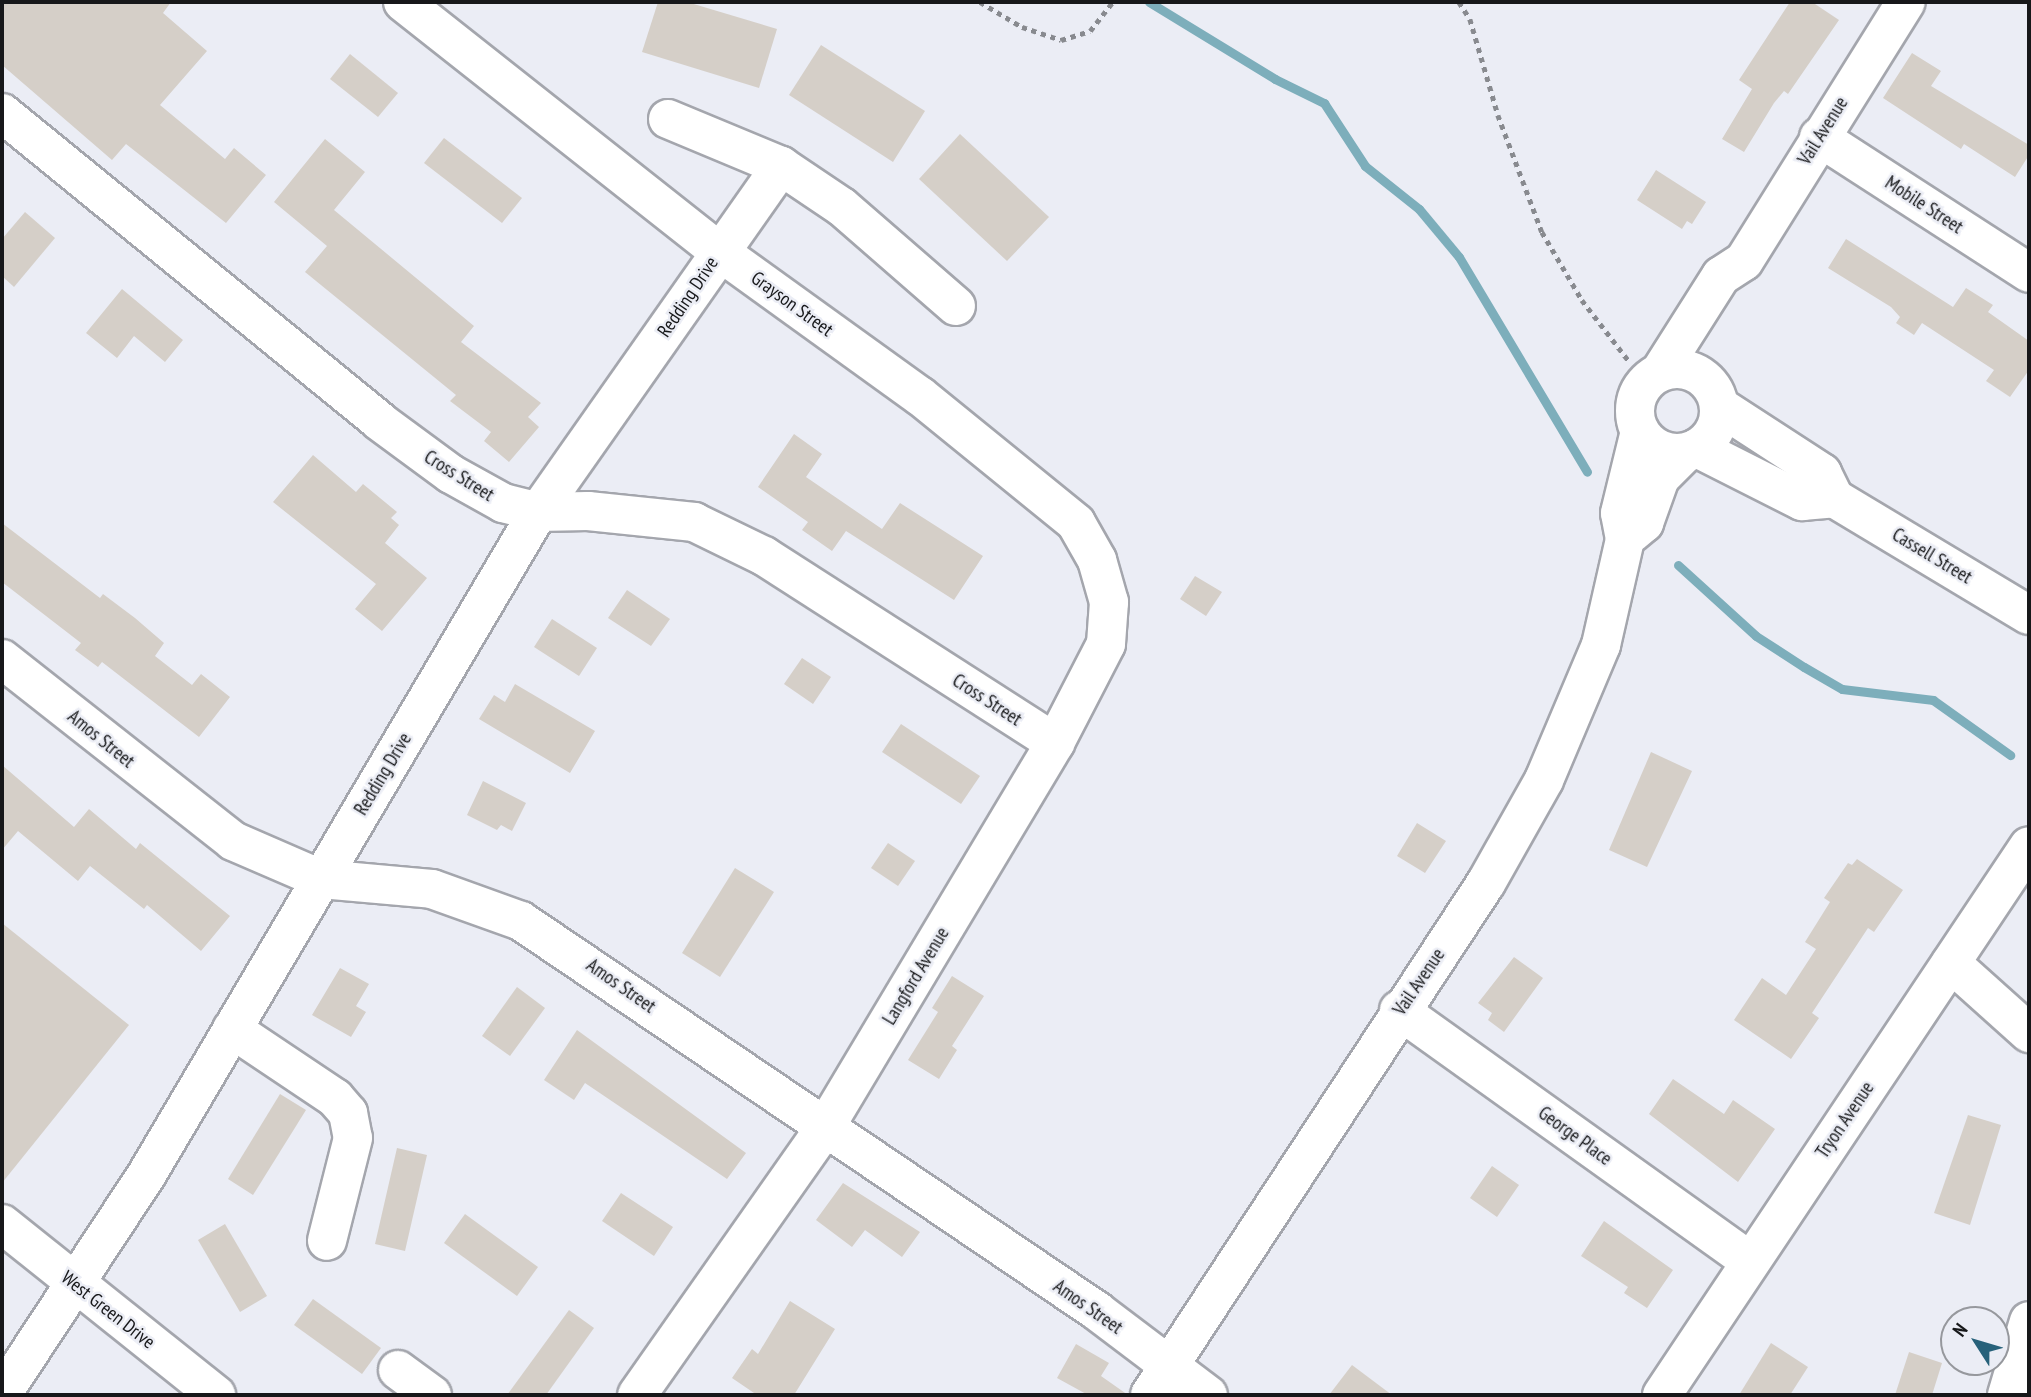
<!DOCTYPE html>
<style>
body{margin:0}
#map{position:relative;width:2031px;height:1397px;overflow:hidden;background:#ebedf5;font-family:"PT Sans Narrow",sans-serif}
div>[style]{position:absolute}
.stream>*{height:9px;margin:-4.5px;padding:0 4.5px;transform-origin:4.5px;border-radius:4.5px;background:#7daebb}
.building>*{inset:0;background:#d5cfc8}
.path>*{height:4.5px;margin-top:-2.25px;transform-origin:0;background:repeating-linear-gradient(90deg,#888a8f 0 5px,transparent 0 10px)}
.roads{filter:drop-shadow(2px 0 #a4a6ad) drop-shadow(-2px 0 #a4a6ad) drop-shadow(0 2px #a4a6ad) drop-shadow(0 -2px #a4a6ad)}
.minor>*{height:38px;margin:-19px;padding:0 19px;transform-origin:19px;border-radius:19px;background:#fff}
.minor>.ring{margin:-19px;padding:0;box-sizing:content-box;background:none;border:38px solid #fff;border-radius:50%}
.major>*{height:38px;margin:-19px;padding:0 19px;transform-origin:19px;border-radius:19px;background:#fff}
span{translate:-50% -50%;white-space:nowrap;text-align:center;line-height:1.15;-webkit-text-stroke:5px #ebedf5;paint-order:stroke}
.street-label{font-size:19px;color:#17181a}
.frame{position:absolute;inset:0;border:4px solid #17181a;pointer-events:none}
.north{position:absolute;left:1940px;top:1306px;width:70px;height:70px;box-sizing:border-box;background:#ebedf5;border:2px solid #96989d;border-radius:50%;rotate:307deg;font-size:19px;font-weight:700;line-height:28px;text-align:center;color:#17181a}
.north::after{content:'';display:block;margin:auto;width:24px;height:32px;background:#27617a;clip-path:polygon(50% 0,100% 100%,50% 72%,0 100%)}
</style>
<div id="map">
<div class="stream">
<div style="left:1149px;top:2px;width:148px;rotate:31.4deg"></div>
<div style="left:1275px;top:79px;width:55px;rotate:26.1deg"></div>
<div style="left:1324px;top:103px;width:75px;rotate:56.9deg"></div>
<div style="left:1365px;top:166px;width:69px;rotate:38.5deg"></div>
<div style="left:1419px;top:209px;width:62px;rotate:50.2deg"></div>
<div style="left:1459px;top:257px;width:250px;rotate:59.2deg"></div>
<div style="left:1678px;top:565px;width:105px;rotate:42.3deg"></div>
<div style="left:1756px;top:636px;width:57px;rotate:32.9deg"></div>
<div style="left:1804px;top:667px;width:44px;rotate:30.1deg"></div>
<div style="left:1842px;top:689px;width:92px;rotate:6.9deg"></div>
<div style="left:1933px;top:700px;width:95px;rotate:35.5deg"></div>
</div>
<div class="building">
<div style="clip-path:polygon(2px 2px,171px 2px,163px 13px,207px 51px,160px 105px,225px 159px,234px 148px,266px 175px,226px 223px,126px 144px,112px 160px,2px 65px)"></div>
<div style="clip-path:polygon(658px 2px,687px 2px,777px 29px,759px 88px,642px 52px)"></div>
<div style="clip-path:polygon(1790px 2px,1812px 2px,1839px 20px,1788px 94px,1784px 91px,1774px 103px,1744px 152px,1722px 139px,1752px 89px,1739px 80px)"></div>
<div style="clip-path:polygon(821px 45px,925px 111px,893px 162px,789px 95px)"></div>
<div style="clip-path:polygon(1912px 53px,1941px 71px,1931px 86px,2029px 145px,2029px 155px,2015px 177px,1964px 144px,1961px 149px,1883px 98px)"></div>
<div style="clip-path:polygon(350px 54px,398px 93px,378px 117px,330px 79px)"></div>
<div style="clip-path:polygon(960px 134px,1049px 217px,1007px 261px,919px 179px)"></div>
<div style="clip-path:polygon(444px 138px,522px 198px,502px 223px,424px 163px)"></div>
<div style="clip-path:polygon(325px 139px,365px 172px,334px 210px,474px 326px,461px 342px,541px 403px,528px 417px,539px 427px,509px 462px,484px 441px,491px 432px,450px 401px,456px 395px,305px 272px,327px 246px,274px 202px)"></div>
<div style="clip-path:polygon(1656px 170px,1706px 202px,1692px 224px,1687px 221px,1682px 229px,1637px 200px)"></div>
<div style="clip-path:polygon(25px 212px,55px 238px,14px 287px,2px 276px,2px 239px)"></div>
<div style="clip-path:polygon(1846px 239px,1953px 307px,1966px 288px,1993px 305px,1988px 312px,2029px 341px,2029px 370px,2010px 397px,1986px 381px,1994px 370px,1922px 323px,1914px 335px,1896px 323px,1900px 317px,1891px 307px,1828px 268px)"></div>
<div style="clip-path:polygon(122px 289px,183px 340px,165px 362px,134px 336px,117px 358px,86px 333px)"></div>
<div style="clip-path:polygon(794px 434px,822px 454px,806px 477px,882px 529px,900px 503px,983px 556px,954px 600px,846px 531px,832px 551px,802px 530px,808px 522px,758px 487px)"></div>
<div style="clip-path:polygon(313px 455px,356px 492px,363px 484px,397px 512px,391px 518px,399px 525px,385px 543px,427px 578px,382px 631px,355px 609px,376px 584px,273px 502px)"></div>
<div style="clip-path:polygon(2px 523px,100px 598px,103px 594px,135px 618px,164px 643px,155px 656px,192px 685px,201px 674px,230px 697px,199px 737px,102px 662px,98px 667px,75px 650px,81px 643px,2px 582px)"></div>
<div style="clip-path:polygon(1195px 576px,1222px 592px,1206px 616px,1180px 599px)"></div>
<div style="clip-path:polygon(627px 590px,670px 619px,651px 646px,608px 618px)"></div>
<div style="clip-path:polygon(552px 619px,597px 648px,579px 676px,534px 647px)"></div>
<div style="clip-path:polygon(802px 658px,831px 677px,813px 704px,784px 684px)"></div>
<div style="clip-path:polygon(515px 684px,595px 731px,570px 773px,479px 719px,494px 695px,505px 702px)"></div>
<div style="clip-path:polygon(901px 724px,980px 776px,961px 804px,882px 752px)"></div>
<div style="clip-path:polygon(1651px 752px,1692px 771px,1647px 867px,1609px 850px)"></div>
<div style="clip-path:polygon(2px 765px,74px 827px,89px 809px,136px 849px,140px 843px,230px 916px,201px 951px,147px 905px,144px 909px,90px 866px,78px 881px,18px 831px,2px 850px)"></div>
<div style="clip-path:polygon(483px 781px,526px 803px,512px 831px,501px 825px,497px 830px,467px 815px)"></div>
<div style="clip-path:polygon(1417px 823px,1446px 841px,1425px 873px,1397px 856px)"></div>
<div style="clip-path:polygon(888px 843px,915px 861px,898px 886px,871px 868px)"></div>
<div style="clip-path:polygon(1857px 859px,1903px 890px,1874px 932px,1868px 928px,1812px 1013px,1819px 1018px,1791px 1059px,1734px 1020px,1762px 978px,1786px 995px,1816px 949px,1805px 942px,1830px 902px,1824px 898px,1848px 863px,1852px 865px)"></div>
<div style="clip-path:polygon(735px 868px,774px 892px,720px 977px,682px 953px)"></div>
<div style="clip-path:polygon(2px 923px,129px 1025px,2px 1183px)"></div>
<div style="clip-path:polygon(1514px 957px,1543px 978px,1504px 1032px,1488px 1020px,1492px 1013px,1478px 1003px)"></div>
<div style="clip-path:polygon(340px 968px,369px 984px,356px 1006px,366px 1012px,351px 1037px,312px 1015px)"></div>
<div style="clip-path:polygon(952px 976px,984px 996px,952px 1046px,957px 1050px,939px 1079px,908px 1060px,938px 1012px,932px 1008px)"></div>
<div style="clip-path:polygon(517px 987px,545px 1008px,510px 1056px,482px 1036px)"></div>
<div style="clip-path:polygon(577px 1030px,746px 1153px,727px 1179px,585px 1083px,574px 1100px,544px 1080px)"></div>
<div style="clip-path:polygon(1673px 1079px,1724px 1114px,1733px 1100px,1775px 1129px,1738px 1182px,1649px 1114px)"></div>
<div style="clip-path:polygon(280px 1094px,306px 1110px,253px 1195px,228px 1179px)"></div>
<div style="clip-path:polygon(1968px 1115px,2001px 1125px,1970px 1225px,1934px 1213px)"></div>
<div style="clip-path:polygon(397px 1148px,427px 1155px,405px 1251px,375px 1244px)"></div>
<div style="clip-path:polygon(1492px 1166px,1519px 1185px,1497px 1217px,1470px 1198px)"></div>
<div style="clip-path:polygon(843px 1183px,920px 1232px,902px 1257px,865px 1230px,852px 1247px,816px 1220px)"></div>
<div style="clip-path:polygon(621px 1193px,673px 1227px,654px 1256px,602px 1221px)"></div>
<div style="clip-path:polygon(465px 1214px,538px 1267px,517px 1296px,444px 1243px)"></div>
<div style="clip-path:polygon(1604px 1221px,1673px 1270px,1647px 1308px,1624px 1293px,1628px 1287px,1581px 1256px)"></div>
<div style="clip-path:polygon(225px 1224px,267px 1296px,240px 1312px,198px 1240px)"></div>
<div style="clip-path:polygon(313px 1299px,381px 1348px,362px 1374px,294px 1325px)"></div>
<div style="clip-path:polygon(790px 1301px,835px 1329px,794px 1395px,757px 1395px,732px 1378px,752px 1349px,758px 1354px)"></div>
<div style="clip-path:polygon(569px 1310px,594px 1328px,546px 1395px,507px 1395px)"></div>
<div style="clip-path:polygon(1771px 1343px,1808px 1367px,1790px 1395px,1739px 1395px)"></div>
<div style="clip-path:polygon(1076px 1344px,1109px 1363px,1101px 1376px,1128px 1395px,1088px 1395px,1057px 1378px)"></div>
<div style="clip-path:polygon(1909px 1352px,1942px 1363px,1932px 1395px,1895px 1395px)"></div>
<div style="clip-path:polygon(1352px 1365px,1392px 1395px,1329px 1395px)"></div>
</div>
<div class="path">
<div style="left:980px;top:2px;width:49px;rotate:30.8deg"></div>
<div style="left:1022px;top:27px;width:41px;rotate:18.4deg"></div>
<div style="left:1061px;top:40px;width:30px;rotate:-17deg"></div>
<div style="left:1090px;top:31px;width:37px;rotate:-52deg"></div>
<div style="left:1459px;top:2px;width:20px;rotate:57deg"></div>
<div style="left:1470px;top:19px;width:100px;rotate:73.7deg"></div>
<div style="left:1498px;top:115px;width:125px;rotate:69.4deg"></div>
<div style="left:1542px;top:232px;width:79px;rotate:59.5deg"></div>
<div style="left:1582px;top:300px;width:77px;rotate:52.4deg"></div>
</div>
<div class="roads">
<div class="minor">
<div style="left:403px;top:2px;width:404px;rotate:38.3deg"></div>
<div style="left:720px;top:252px;width:246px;rotate:35.8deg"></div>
<div style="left:920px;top:396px;width:201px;rotate:39.1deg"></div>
<div style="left:1076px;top:523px;width:43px;rotate:60.4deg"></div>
<div style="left:1097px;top:560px;width:44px;rotate:74.1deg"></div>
<div style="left:1109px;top:602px;width:42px;rotate:94.1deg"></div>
<div style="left:1106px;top:644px;width:111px;rotate:117.3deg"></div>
<div style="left:1055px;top:743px;width:450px;rotate:120.9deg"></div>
<div style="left:824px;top:1129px;width:325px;rotate:125.1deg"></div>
<div style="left:2px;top:113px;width:487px;rotate:39.2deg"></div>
<div style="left:379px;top:421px;width:89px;rotate:36.4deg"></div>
<div style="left:451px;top:474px;width:60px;rotate:29.1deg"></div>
<div style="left:503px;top:503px;width:36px;rotate:14deg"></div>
<div style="left:538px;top:512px;width:50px;rotate:-1.1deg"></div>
<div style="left:588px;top:511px;width:107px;rotate:5.9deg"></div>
<div style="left:694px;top:522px;width:78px;rotate:25.9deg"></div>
<div style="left:764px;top:556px;width:346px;rotate:32.7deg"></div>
<div style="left:668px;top:119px;width:122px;rotate:22.6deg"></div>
<div style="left:781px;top:166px;width:73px;rotate:33.9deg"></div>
<div style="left:842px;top:207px;width:151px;rotate:41deg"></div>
<div style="left:1819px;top:137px;width:250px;rotate:32.9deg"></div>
<div class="ring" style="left:1635px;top:369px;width:46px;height:46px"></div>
<div style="left:1660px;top:372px;width:114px;rotate:-57.6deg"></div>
<div style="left:1721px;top:276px;width:27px;rotate:-33deg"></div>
<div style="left:1744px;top:261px;width:305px;rotate:-58deg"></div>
<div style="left:1719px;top:406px;width:123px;rotate:33deg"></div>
<div style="left:1822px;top:473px;width:28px;rotate:64deg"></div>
<div style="left:1834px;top:498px;width:227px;rotate:31deg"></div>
<div style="left:1697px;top:448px;width:118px;rotate:26.8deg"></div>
<div style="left:1802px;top:501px;width:32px;rotate:-5deg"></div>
<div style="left:1632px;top:533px;width:16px;rotate:-40deg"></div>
<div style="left:1644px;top:523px;width:48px;rotate:-70.4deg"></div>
<div style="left:1660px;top:478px;width:35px;rotate:-45deg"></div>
<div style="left:2px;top:659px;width:294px;rotate:38.2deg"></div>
<div style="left:233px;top:841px;width:96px;rotate:23.4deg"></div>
<div style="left:321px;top:879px;width:111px;rotate:5.1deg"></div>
<div style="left:432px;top:889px;width:95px;rotate:19.8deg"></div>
<div style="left:521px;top:921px;width:696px;rotate:34.1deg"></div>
<div style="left:1097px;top:1311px;width:139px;rotate:37.1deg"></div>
<div style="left:1951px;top:963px;width:105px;rotate:41.9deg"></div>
<div style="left:1399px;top:1010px;width:432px;rotate:35.6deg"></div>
<div style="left:232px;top:1029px;width:124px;rotate:33.8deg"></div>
<div style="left:335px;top:1098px;width:20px;rotate:49deg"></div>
<div style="left:348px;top:1113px;width:25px;rotate:79deg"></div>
<div style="left:353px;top:1138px;width:106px;rotate:104.2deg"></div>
<div style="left:398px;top:1370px;width:42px;rotate:36.3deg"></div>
<div style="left:2px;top:1394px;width:263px;rotate:-56.6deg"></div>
<div style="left:147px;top:1174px;width:769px;rotate:-59.43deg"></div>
<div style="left:538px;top:512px;width:423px;rotate:-54.9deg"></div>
<div style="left:1150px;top:1395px;width:612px;rotate:-56.73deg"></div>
<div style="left:1486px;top:883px;width:118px;rotate:-60.6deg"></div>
<div style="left:1544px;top:780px;width:147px;rotate:-67.1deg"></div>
<div style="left:1601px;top:645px;width:109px;rotate:-77.2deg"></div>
<div style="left:1625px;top:539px;width:26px;rotate:-101deg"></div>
<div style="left:1620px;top:513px;width:84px;rotate:-76.3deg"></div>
<div style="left:1662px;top:1395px;width:660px;rotate:-56.24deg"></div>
<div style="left:2007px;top:1395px;width:77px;rotate:-73.4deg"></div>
</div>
<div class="major">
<div style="left:2px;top:1224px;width:274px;rotate:38.6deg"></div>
</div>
</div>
<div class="street-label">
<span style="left:1823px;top:131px;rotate:-58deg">Vail Avenue</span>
<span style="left:1924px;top:205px;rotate:33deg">Mobile Street</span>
<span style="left:688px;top:297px;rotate:-56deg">Redding Drive</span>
<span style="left:792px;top:304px;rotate:36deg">Grayson Street</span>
<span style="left:459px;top:476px;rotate:32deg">Cross Street</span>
<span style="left:1932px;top:556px;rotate:31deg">Cassell Street</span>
<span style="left:987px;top:700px;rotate:33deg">Cross Street</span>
<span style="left:101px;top:739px;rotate:39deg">Amos Street</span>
<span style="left:383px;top:774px;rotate:-59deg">Redding Drive</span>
<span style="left:916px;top:976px;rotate:-59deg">Langford Avenue</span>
<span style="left:1419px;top:982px;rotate:-56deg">Vail Avenue</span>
<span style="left:621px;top:986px;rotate:35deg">Amos Street</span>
<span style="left:1845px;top:1120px;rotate:-56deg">Tryon Avenue</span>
<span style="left:1575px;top:1136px;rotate:36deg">George Place</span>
<span style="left:1088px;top:1307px;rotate:35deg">Amos Street</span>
<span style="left:108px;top:1310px;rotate:38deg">West Green Drive</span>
</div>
<div class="frame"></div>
<div class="north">N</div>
</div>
